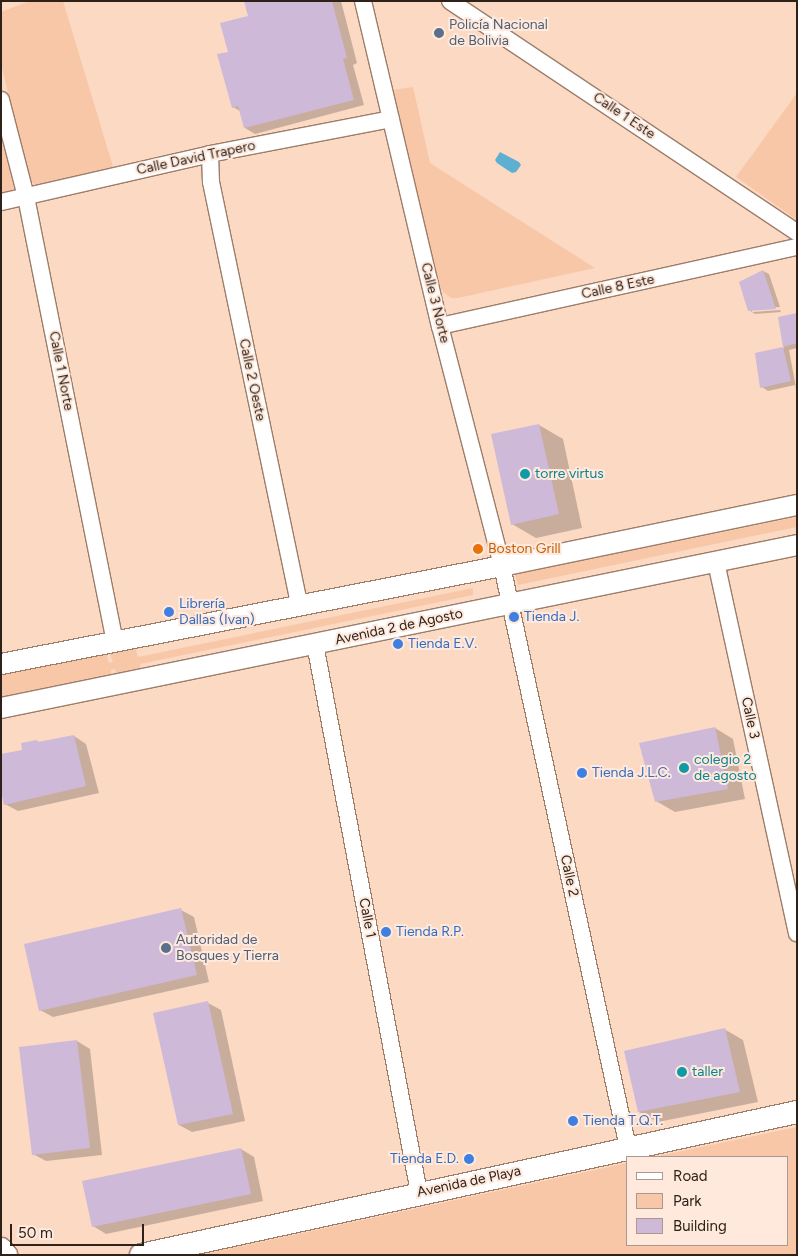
<!DOCTYPE html>
<meta charset="utf-8">
<style>
body{margin:0}
#map{position:relative;width:798px;height:1256px;overflow:hidden;background:#fbd9c3;font-family:Figtree,sans-serif}
div>[style]{position:absolute}
.green>*{inset:0;background:#f8c7a7}
.water>*{inset:0;background:#5eb0d2}
.shadow>*{inset:0;background:#0003}
.building>*{inset:0;background:#ceb9d8}
.roads{filter:drop-shadow(1px 0 #9c7d6a) drop-shadow(-1px 0 #9c7d6a) drop-shadow(0 1px #9c7d6a) drop-shadow(0 -1px #9c7d6a)}
.minor>*{height:16px;margin:-8px;padding:0 8px;transform-origin:8px;border-radius:8px;background:#fff}
.tertiary>*{height:20px;margin:-10px;padding:0 10px;transform-origin:10px;border-radius:10px;background:#fff}
.secondary>*{height:22px;margin:-11px;padding:0 11px;transform-origin:11px;border-radius:11px;background:#fff}
.dots>*{width:14px;height:14px;translate:-50% -50%;box-sizing:border-box;border:2px solid #fee9dc;border-radius:50%}
span{translate:-50% -50%;white-space:nowrap;text-align:center;line-height:1.15;-webkit-text-stroke:4px #fee9dc;paint-order:stroke}
.service-label{font-size:14px;color:#4e5e75}
.left{translate:0 -50%;text-align:left}
.street-label{font-size:14px;color:#2e2119}
.culture-label{font-size:14px;color:#0d838f}
.food-label{font-size:14px;color:#c56008}
.shop-label{font-size:14px;color:#366cbe}
.right{translate:-100% -50%;text-align:right}
.frame{position:absolute;inset:0;border:2px solid #2e2119;pointer-events:none}
.legend{position:absolute;left:626px;top:1156px;width:162px;height:90px;box-sizing:border-box;background:#fee9dc;border:1px solid #ab998e;margin:0;padding:6px 9px;list-style:none;font-size:15px;color:#2e2119}
.legend li{display:flex;align-items:center;gap:10px;height:25px}
.legend b{width:25px;border:1px solid #ab998e}
.scale{position:absolute;left:10px;top:1224px;width:134px;height:22px;box-sizing:border-box;border:2px solid #2e2119;border-top:0;padding-left:6px;font-size:15px;line-height:18px;white-space:nowrap;color:#2e2119;-webkit-text-stroke:4px #fee9dc;paint-order:stroke}
</style>
<div id="map">
<div class="green">
<div style="clip-path:polygon(30px 1px,63px 1px,114px 170px,37px 186px,29px 180px,1px 64px,1px 12px)"></div>
<div style="clip-path:polygon(413px 87px,430px 163px,595px 268px,458px 298px,451px 298px,443px 292px,439px 285px,393px 90px)"></div>
<div style="clip-path:polygon(797px 93px,797px 220px,736px 177px)"></div>
<div style="clip-path:polygon(1px 138px,15px 191px,1px 194px)"></div>
<div style="clip-path:polygon(797px 517px,797px 527px,518px 585px,515px 574px)"></div>
<div style="clip-path:polygon(473px 588px,473px 595px,140px 664px,141px 669px,116px 676px,115px 669px,111px 670px,112px 677px,1px 700px,1px 674px,106px 653px,109px 663px,113px 662px,110px 654px,135px 647px,138px 657px)"></div>
<div style="clip-path:polygon(797px 1127px,797px 1255px,201px 1255px,627px 1163px,627px 1245px,787px 1245px,787px 1157px,653px 1157px)"></div>
</div>
<div class="water">
<div style="clip-path:polygon(500px 152px,519px 162px,521px 165px,516px 172px,512px 173px,497px 163px,495px 160px)"></div>
</div>
<div class="shadow">
<div style="clip-path:polygon(246px 1px,341px 1px,357px 63px,353px 65px,364px 105px,255px 134px,245px 128px,240px 111px,233px 107px,230px 52px,250px 17px)"></div>
<div style="clip-path:polygon(763px 271px,769px 274px,780px 307px,752px 309px,752px 312px,780px 310px,781px 312px,755px 314px,749px 310px)"></div>
<div style="clip-path:polygon(797px 314px,797px 348px,789px 350px,797px 393px,795px 385px,768px 391px,762px 387px,757px 354px,784px 348px,780px 318px)"></div>
<div style="clip-path:polygon(539px 425px,563px 439px,582px 528px,536px 538px,512px 524px)"></div>
<div style="clip-path:polygon(715px 728px,733px 739px,745px 799px,675px 812px,656px 801px)"></div>
<div style="clip-path:polygon(74px 736px,86px 744px,99px 793px,18px 811px,5px 804px,24px 751px,37px 741px,41px 743px)"></div>
<div style="clip-path:polygon(181px 910px,194px 917px,209px 982px,53px 1017px,40px 1010px)"></div>
<div style="clip-path:polygon(208px 1003px,221px 1010px,245px 1121px,192px 1132px,179px 1125px)"></div>
<div style="clip-path:polygon(724px 1029px,743px 1040px,758px 1102px,658px 1122px,639px 1112px)"></div>
<div style="clip-path:polygon(77px 1041px,90px 1049px,102px 1155px,46px 1161px,33px 1154px)"></div>
<div style="clip-path:polygon(241px 1149px,254px 1157px,263px 1201px,106px 1234px,93px 1226px)"></div>
</div>
<div class="building">
<div style="clip-path:polygon(244px 1px,332px 1px,347px 58px,343px 59px,354px 100px,244px 128px,238px 106px,232px 108px,217px 54px,228px 52px,220px 23px,248px 16px)"></div>
<div style="clip-path:polygon(763px 270px,776px 309px,748px 311px,739px 282px)"></div>
<div style="clip-path:polygon(797px 313px,797px 343px,783px 347px,778px 317px)"></div>
<div style="clip-path:polygon(783px 347px,791px 381px,760px 388px,755px 353px)"></div>
<div style="clip-path:polygon(539px 424px,559px 514px,511px 525px,491px 434px)"></div>
<div style="clip-path:polygon(715px 727px,728px 789px,655px 802px,639px 743px)"></div>
<div style="clip-path:polygon(74px 735px,86px 786px,4px 805px,1px 791px,1px 754px,22px 750px,21px 743px,37px 740px,38px 742px)"></div>
<div style="clip-path:polygon(181px 908px,197px 975px,39px 1011px,24px 944px)"></div>
<div style="clip-path:polygon(208px 1001px,233px 1114px,178px 1125px,153px 1013px)"></div>
<div style="clip-path:polygon(725px 1028px,740px 1092px,638px 1112px,624px 1051px)"></div>
<div style="clip-path:polygon(77px 1040px,90px 1148px,32px 1155px,19px 1047px)"></div>
<div style="clip-path:polygon(241px 1148px,251px 1194px,92px 1227px,82px 1181px)"></div>
</div>
<div class="roads">
<div class="minor">
<div style="left:363px;top:1px;width:334px;rotate:76.7deg"></div>
<div style="left:440px;top:326px;width:248px;rotate:75.5deg"></div>
<div style="left:502px;top:566px;width:595px;rotate:77.78deg"></div>
<div style="left:450px;top:1px;width:417px;rotate:33.7deg"></div>
<div style="left:1px;top:100px;width:100px;rotate:75.5deg"></div>
<div style="left:26px;top:197px;width:455px;rotate:78.7deg"></div>
<div style="left:210px;top:154px;width:28px;rotate:88deg"></div>
<div style="left:211px;top:182px;width:432px;rotate:78.2deg"></div>
<div style="left:1px;top:202px;width:214px;rotate:-12.9deg"></div>
<div style="left:210px;top:154px;width:184px;rotate:-10.9deg"></div>
<div style="left:440px;top:326px;width:366px;rotate:-12.5deg"></div>
<div style="left:716px;top:562px;width:380px;rotate:77.7deg"></div>
<div style="left:315px;top:644px;width:559px;rotate:79.27deg"></div>
</div>
<div class="tertiary">
<div style="left:1px;top:664px;width:510px;rotate:-11.07deg"></div>
<div style="left:502px;top:566px;width:301px;rotate:-11.7deg"></div>
<div style="left:1px;top:708px;width:813px;rotate:-11.57deg"></div>
</div>
<div class="secondary">
<div style="left:1px;top:1249px;width:8px;rotate:50deg"></div>
<div style="left:141px;top:1255px;width:671px;rotate:-12.3deg"></div>
</div>
</div>
<div class="dots">
<div style="left:439px;top:33px;background:#5c6f8a"></div>
<div style="left:525px;top:474px;background:#0f9aa8"></div>
<div style="left:478px;top:549px;background:#e8710a"></div>
<div style="left:169px;top:612px;background:#3f7fe0"></div>
<div style="left:514px;top:617px;background:#3f7fe0"></div>
<div style="left:398px;top:644px;background:#3f7fe0"></div>
<div style="left:684px;top:768px;background:#0f9aa8"></div>
<div style="left:582px;top:773px;background:#3f7fe0"></div>
<div style="left:386px;top:932px;background:#3f7fe0"></div>
<div style="left:166px;top:948px;background:#5c6f8a"></div>
<div style="left:682px;top:1072px;background:#0f9aa8"></div>
<div style="left:573px;top:1121px;background:#3f7fe0"></div>
<div style="left:469px;top:1159px;background:#3f7fe0"></div>
</div>
<div class="service-label">
<span class="left" style="left:449px;top:33px">Policía Nacional<br>de Bolivia</span>
<span class="left" style="left:176px;top:948px">Autoridad de<br>Bosques y Tierra</span>
</div>
<div class="street-label">
<span style="left:624px;top:116px;rotate:34deg">Calle 1 Este</span>
<span style="left:196px;top:158px;rotate:-12deg">Calle David Trapero</span>
<span style="left:618px;top:287px;rotate:-12deg">Calle 8 Este</span>
<span style="left:435px;top:303px;rotate:76deg">Calle 3 Norte</span>
<span style="left:61px;top:371px;rotate:79deg">Calle 1 Norte</span>
<span style="left:252px;top:380px;rotate:78deg">Calle 2 Oeste</span>
<span style="left:399px;top:627px;rotate:-12deg">Avenida 2 de Agosto</span>
<span style="left:750px;top:718px;rotate:78deg">Calle 3</span>
<span style="left:569px;top:876px;rotate:78deg">Calle 2</span>
<span style="left:367px;top:918px;rotate:79deg">Calle 1</span>
<span style="left:469px;top:1182px;rotate:-12deg">Avenida de Playa</span>
</div>
<div class="culture-label">
<span class="left" style="left:535px;top:474px">torre virtus</span>
<span class="left" style="left:694px;top:768px">colegio 2<br>de agosto</span>
<span class="left" style="left:692px;top:1072px">taller</span>
</div>
<div class="food-label">
<span class="left" style="left:488px;top:549px">Boston Grill</span>
</div>
<div class="shop-label">
<span class="left" style="left:179px;top:612px">Librería<br>Dallas (Ivan)</span>
<span class="left" style="left:524px;top:617px">Tienda J.</span>
<span class="left" style="left:408px;top:644px">Tienda E.V.</span>
<span class="left" style="left:592px;top:773px">Tienda J.L.C.</span>
<span class="left" style="left:396px;top:932px">Tienda R.P.</span>
<span class="left" style="left:583px;top:1121px">Tienda T.Q.T.</span>
<span class="right" style="left:459px;top:1159px">Tienda E.D.</span>
</div>
<div class="frame"></div>
<ul class="legend">
<li><b style="height:6px;background:#fff"></b>Road</li>
<li><b style="height:14px;background:#f8c7a7"></b>Park</li>
<li><b style="height:14px;background:#ceb9d8"></b>Building</li>
</ul>
<div class="scale">50 m</div>
</div>
